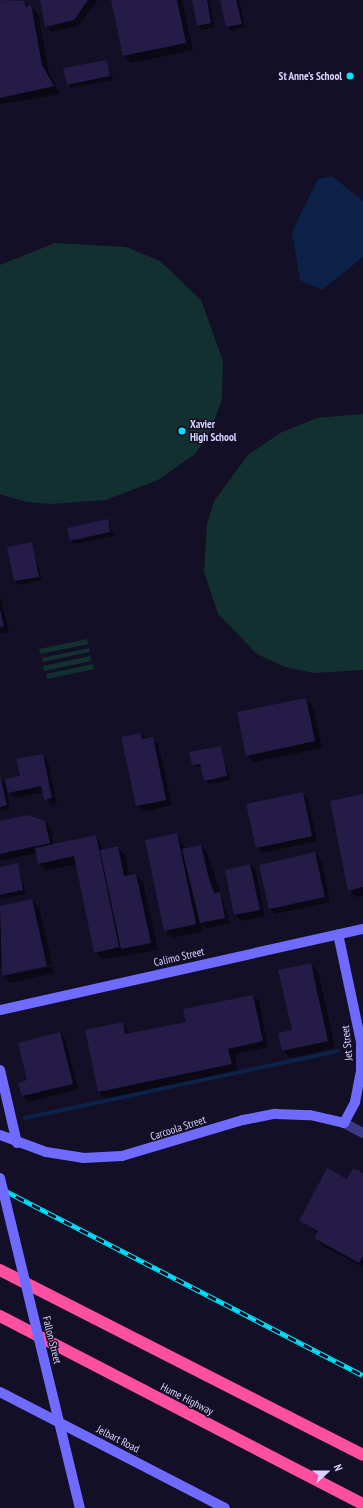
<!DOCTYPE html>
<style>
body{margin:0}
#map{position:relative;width:363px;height:1508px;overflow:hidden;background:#130f26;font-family:"PT Sans Narrow",sans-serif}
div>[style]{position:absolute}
.green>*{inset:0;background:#12302f}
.water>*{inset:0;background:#0c2248}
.shadow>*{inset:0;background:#0007}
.stream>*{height:4px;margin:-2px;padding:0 2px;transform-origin:2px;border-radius:2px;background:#0c2248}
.building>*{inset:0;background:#241b47}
.street>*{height:10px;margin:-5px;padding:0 5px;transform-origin:5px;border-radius:5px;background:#3d3a85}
.secondary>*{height:10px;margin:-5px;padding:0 5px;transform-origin:5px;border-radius:5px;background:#6f6bff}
.highway>*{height:12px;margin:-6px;padding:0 6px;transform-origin:6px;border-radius:6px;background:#ff4fa3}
.rail>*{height:4.5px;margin-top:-2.25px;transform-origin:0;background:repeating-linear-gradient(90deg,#130f26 0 9px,#00e5ff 0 18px);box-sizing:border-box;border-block:1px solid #00e5ff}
.secondary-bridge>*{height:10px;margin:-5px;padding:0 5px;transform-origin:5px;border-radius:5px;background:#6f6bff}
.dots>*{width:11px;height:11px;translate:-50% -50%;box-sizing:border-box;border:2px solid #130f26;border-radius:50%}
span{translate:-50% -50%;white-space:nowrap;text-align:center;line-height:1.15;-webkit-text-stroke:3px #130f26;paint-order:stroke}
.poi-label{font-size:11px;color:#d9d4ff;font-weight:700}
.right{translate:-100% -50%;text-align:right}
.left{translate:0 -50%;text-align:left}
.street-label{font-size:11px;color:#d9d4ff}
.north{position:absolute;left:307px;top:1452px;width:40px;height:40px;-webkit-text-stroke:3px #130f26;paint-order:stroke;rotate:69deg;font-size:11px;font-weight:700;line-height:16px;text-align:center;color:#d9d4ff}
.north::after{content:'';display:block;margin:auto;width:14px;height:18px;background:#d9d4ff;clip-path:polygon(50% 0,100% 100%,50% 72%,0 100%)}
</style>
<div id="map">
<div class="green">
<div style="clip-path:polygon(55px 243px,126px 247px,160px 261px,201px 300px,223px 361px,222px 400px,208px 436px,195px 454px,158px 480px,106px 500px,51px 504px,26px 502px,0 494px,0 265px)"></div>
<div style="clip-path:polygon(363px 414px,363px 670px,314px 673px,285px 667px,257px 654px,218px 614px,204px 572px,207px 524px,214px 501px,248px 455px,280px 433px,317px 418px)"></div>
<div style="clip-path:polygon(87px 639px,88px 644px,40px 654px,39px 649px)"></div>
<div style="clip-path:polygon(89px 648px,90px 652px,43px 662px,42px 658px)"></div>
<div style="clip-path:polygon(90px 656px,91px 661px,44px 671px,43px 666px)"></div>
<div style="clip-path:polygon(93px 664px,94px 669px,47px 679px,46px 674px)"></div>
</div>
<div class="water">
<div style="clip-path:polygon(332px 176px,363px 201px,363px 257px,322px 290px,300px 280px,292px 232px,318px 179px)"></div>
</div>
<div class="shadow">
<div style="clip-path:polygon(0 0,24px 2px,38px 13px,49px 73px,60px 94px,0 104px)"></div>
<div style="clip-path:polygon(41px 0,97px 0,97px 1px,79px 25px,52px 32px,46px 26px)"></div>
<div style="clip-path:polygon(112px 0,182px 0,193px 50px,131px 63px,124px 56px)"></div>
<div style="clip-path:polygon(193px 0,209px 0,215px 27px,202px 30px,198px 26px)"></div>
<div style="clip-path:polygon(221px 0,239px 0,245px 27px,231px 31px,227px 27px)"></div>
<div style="clip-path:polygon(106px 61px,113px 80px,71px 88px,68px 84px)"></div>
<div style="clip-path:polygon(107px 520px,114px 536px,74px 544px,70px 540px)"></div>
<div style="clip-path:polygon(31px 543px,42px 580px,19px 585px,15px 581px)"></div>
<div style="clip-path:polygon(0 596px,9px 632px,0 633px)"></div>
<div style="clip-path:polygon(306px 699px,313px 707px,322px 748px,254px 762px,247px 755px)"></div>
<div style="clip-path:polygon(140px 734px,158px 743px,172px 805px,143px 812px,137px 806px,122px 738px)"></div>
<div style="clip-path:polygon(220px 747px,230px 780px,208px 784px,202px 768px,193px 765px)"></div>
<div style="clip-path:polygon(42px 755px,48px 761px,57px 804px,51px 805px,44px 792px,15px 798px,9px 793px)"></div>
<div style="clip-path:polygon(0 779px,5px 782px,10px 809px,0 811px)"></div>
<div style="clip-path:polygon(302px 793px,308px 799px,317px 841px,262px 853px,257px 847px)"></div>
<div style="clip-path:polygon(363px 795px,363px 896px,356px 897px,349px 890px)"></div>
<div style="clip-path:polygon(0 822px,45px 822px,51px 828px,54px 845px,96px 836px,104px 850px,117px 847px,125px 854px,129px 876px,136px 875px,143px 882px,158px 950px,102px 959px,95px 952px,77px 864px,46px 870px,39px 863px,37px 853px,0 861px)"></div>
<div style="clip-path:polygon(177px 834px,186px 850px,201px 846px,207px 852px,230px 923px,206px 928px,201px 923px,203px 931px,172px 938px,165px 930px)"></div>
<div style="clip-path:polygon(315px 853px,321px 859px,330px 902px,275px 914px,270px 909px)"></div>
<div style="clip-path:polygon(17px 864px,26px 894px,0 899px,0 868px)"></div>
<div style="clip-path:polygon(250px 865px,256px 871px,265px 916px,241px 921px,235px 915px,226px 870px)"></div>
<div style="clip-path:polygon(32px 900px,39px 907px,52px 964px,7px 976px,52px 966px,54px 973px,10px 983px,3px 976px,0 963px,0 907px)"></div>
<div style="clip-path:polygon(310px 964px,318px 971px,335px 1048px,290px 1058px,283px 1051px,293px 1031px)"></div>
<div style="clip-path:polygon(253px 996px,259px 1001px,268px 1047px,235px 1054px,238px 1072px,106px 1099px,99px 1092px,122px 1023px,130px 1034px,187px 1022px)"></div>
<div style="clip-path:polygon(60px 1034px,65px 1039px,78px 1089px,28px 1102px,23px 1096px)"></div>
<div style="clip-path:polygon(363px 1174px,363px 1267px,323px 1246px,315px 1238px,318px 1233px,300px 1220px,348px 1180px)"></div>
</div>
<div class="stream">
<div style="left:25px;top:1118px;width:320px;rotate:-12.1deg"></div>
</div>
<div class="building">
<div style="clip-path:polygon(0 0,24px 1px,26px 7px,31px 4px,42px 65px,54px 86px,0 98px)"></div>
<div style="clip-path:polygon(40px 0,88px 0,74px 20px,45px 27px)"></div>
<div style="clip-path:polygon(111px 0,177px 0,186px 43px,123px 56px)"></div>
<div style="clip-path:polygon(192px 0,207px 0,211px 23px,197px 26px)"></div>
<div style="clip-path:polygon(220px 0,236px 0,242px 24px,226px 27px)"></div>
<div style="clip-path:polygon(107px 60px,110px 76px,67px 85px,63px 68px)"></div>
<div style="clip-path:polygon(108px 519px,110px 532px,70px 541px,67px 528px)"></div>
<div style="clip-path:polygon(32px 542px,39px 577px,14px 581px,7px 547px)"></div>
<div style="clip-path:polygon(0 610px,4px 626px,0 627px)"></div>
<div style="clip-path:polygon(306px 698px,315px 741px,246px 756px,237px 712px)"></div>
<div style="clip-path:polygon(141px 733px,142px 739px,153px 737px,166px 800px,136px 806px,121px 737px)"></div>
<div style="clip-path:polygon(221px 746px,227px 776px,204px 781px,200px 764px,192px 765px,189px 752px)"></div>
<div style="clip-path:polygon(43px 754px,52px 798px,44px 800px,41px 786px,8px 793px,5px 779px,20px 776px,16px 759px)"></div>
<div style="clip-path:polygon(0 775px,7px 805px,0 807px)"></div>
<div style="clip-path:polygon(303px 792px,312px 836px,256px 848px,246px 804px)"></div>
<div style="clip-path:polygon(363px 794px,363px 887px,348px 891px,330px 801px)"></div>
<div style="clip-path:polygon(28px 815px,45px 821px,50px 843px,0 854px,0 821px)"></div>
<div style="clip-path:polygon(177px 833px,196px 924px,164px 931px,145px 840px)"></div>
<div style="clip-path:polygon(96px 835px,119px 947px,94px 953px,74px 856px,38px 864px,35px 848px)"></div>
<div style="clip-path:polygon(201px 845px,208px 875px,214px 893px,220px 892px,225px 918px,200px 923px,182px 849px)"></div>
<div style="clip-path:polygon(118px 846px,124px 876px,136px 874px,151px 943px,121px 949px,100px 850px)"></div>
<div style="clip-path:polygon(315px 852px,325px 897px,269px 909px,259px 865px)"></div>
<div style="clip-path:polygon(18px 863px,23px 890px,0 895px,0 867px)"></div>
<div style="clip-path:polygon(250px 864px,260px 910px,234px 915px,225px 870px)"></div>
<div style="clip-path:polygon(32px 899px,47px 966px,2px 976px,0 906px)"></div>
<div style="clip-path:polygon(311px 963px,328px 1041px,282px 1051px,278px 1033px,292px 1030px,278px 970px)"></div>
<div style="clip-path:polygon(253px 995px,263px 1041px,228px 1049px,232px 1064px,98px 1092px,85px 1030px,123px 1022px,125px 1034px,186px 1022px,183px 1009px)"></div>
<div style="clip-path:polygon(60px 1032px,73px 1084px,22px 1096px,18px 1083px,27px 1080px,18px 1043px)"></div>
<div style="clip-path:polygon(327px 1168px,347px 1179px,353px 1168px,363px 1173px,363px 1256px,359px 1263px,314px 1238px,318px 1231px,299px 1221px)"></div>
</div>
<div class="street">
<div style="left:344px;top:1123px;width:21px;rotate:28deg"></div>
</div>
<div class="secondary">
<div style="left:0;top:1010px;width:372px;rotate:-12.6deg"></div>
<div style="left:0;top:1070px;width:75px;rotate:76.9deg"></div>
<div style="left:0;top:1135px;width:49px;rotate:20.3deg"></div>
<div style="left:46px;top:1152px;width:37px;rotate:9deg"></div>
<div style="left:83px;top:1158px;width:39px;rotate:-3deg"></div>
<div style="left:122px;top:1156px;width:126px;rotate:-16.6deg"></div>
<div style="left:243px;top:1120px;width:33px;rotate:-11deg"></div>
<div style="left:275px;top:1114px;width:35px;rotate:2deg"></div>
<div style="left:310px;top:1115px;width:35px;rotate:13deg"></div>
<div style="left:344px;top:1123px;width:24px;rotate:-62deg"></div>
<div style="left:355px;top:1102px;width:31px;rotate:-79deg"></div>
<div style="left:361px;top:1072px;width:30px;rotate:-90deg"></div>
<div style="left:361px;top:1042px;width:110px;rotate:-102deg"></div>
<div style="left:0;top:1392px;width:253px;rotate:27.3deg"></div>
</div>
<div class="highway">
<div style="left:0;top:1270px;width:407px;rotate:27deg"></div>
<div style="left:0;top:1316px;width:409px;rotate:27.4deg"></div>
</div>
<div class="rail">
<div style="left:0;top:1188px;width:408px;rotate:27.3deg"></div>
</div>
<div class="secondary-bridge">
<div style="left:0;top:1178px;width:340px;rotate:76.4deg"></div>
</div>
<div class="dots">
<div style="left:350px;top:76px;background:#00e5ff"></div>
<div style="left:182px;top:431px;background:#00e5ff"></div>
</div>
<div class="poi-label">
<span class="right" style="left:342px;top:76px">St Anne's School</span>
<span class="left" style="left:190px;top:431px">Xavier<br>High School</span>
</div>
<div class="street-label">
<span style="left:179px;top:957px;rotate:-13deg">Calimo Street</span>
<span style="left:347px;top:1043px;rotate:-96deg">Jet Street</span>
<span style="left:178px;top:1128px;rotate:-18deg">Carcoola Street</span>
<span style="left:52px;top:1340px;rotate:76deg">Fallon Street</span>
<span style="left:187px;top:1399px;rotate:27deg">Hume Highway</span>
<span style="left:118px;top:1439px;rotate:27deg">Jelbart Road</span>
</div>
<div class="north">N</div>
</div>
